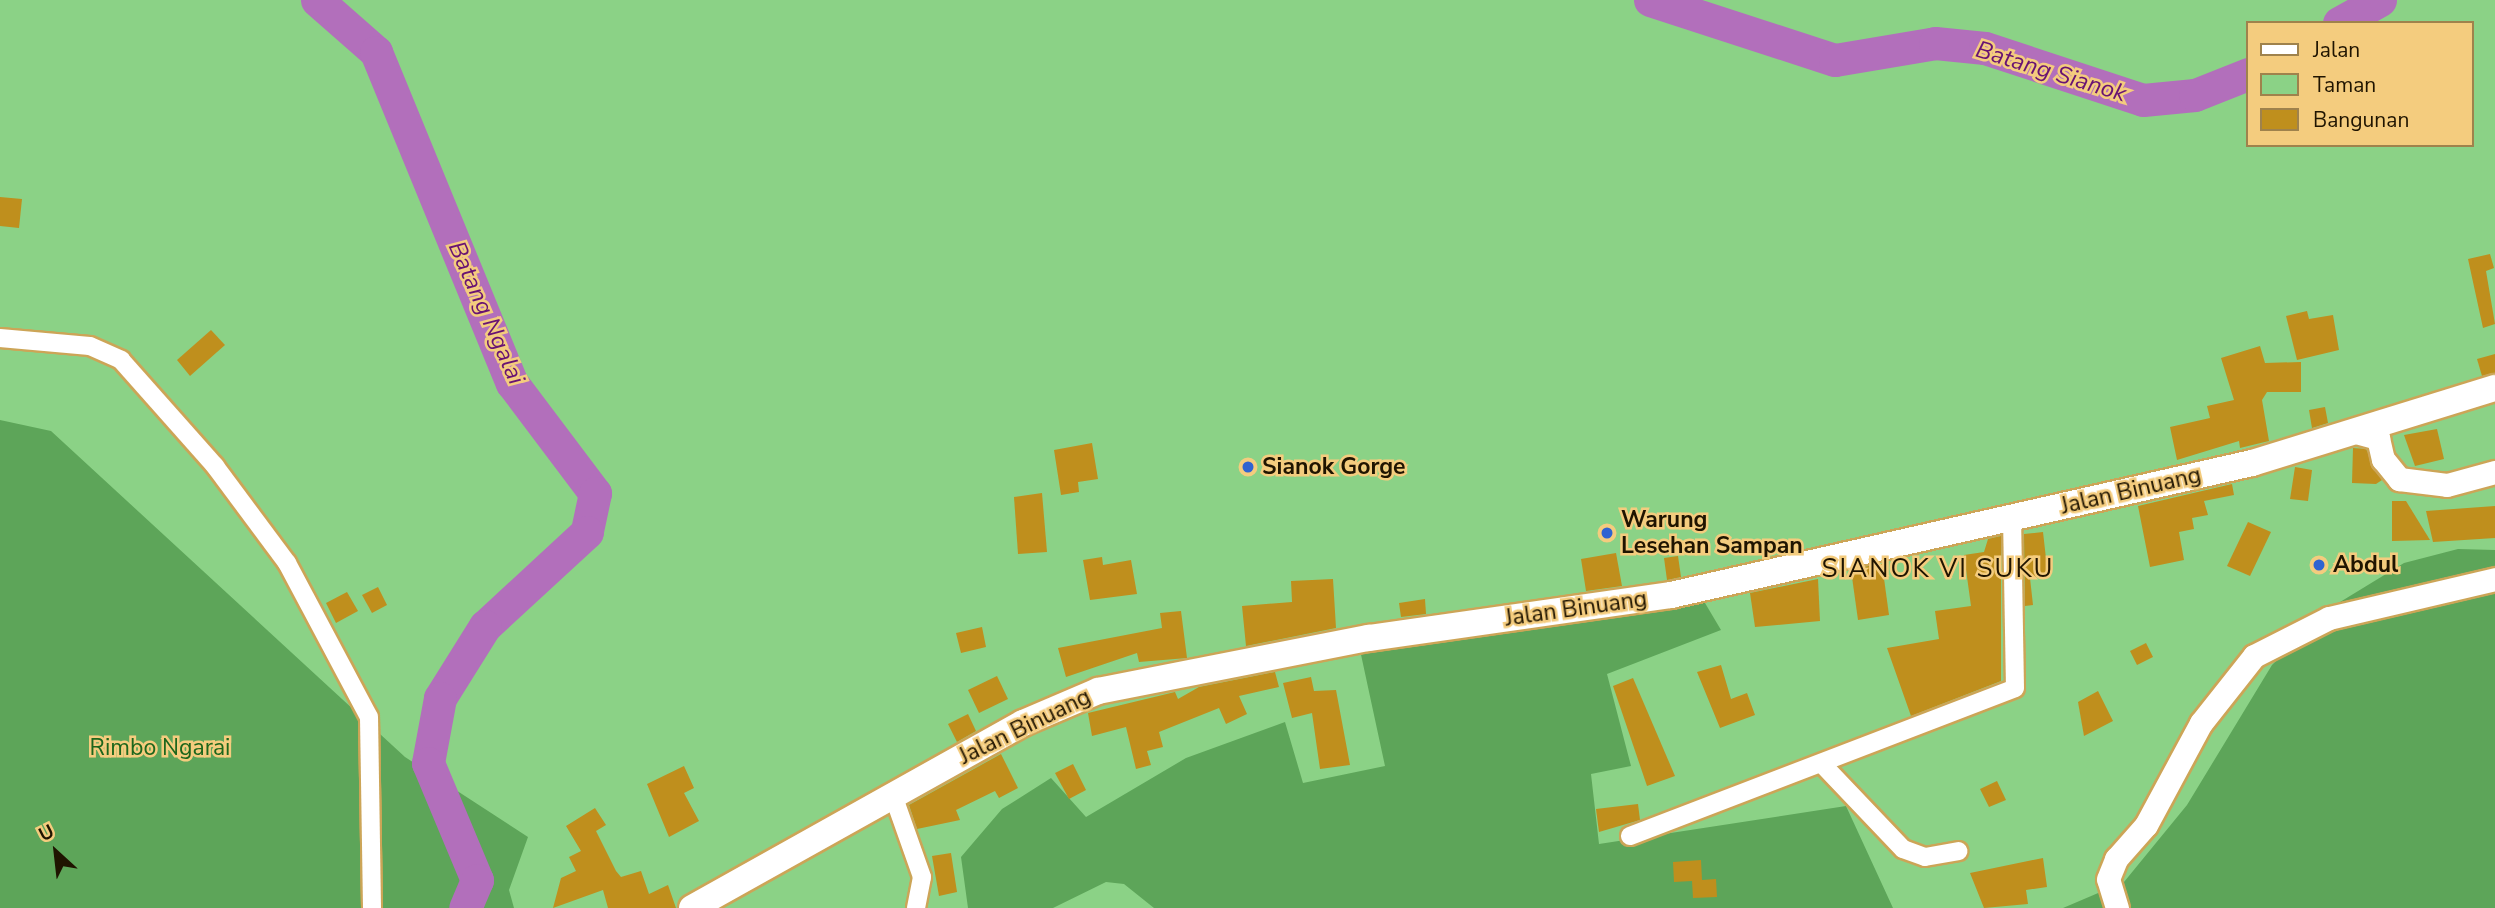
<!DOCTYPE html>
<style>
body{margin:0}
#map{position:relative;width:2495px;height:908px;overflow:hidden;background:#f4cc7e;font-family:"Nunito Sans",sans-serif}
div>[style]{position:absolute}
.green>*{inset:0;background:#8bd286}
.forest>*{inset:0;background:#5da559}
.river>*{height:33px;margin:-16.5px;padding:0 16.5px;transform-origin:16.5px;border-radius:16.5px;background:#b26fbb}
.building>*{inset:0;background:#bf8f1d}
.roads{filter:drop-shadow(2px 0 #cca557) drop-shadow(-2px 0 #cca557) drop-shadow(0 2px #cca557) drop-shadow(0 -2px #cca557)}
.minor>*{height:18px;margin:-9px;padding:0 9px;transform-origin:9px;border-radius:9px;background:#fff}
.tertiary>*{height:23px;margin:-11.5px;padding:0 11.5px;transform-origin:11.5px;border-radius:11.5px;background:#fff}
.secondary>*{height:26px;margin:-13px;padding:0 13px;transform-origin:13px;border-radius:13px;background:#fff}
.dots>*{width:19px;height:19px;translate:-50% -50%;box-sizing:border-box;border:4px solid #f4cc7e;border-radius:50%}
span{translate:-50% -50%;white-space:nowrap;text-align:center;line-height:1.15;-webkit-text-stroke:5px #f4cc7e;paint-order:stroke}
.poi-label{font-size:23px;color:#1f1400;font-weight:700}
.left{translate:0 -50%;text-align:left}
.street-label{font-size:23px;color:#1f1400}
.park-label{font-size:23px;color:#1d661c}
.water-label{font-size:24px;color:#681373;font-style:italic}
.quarter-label{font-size:26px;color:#1f1400;letter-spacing:2px}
.legend{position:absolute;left:2246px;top:21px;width:228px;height:126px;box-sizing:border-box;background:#f4cc7e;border:2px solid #9f824c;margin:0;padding:9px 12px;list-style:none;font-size:21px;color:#1f1400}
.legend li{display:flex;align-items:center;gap:14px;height:35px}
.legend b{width:35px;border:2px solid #9f824c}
.north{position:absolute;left:21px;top:817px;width:70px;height:70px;-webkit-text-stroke:5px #f4cc7e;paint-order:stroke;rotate:333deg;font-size:19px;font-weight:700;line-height:28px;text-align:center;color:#1f1400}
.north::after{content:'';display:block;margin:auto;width:24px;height:32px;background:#1f1400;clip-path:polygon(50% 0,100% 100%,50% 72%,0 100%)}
</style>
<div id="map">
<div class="green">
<div style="clip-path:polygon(evenodd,0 0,2495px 0,2495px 790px,2203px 908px,0 908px,0 0,2248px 23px,2472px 23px,2472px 145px,2248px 145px,2248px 23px)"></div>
</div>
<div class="forest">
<div style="clip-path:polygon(0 420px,51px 431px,405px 757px,528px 837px,509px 890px,514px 908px,0 908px)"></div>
<div style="clip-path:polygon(2458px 549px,2495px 550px,2495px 908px,2063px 908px,2124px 882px,2187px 805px,2272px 665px,2327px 610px,2404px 563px)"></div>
<div style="clip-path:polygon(1702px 598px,1721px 630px,1607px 674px,1631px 766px,1591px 774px,1599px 844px,1846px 806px,1893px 908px,1154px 908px,1124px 884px,1106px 882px,1053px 908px,968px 908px,961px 857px,1002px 809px,1051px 778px,1086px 817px,1186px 758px,1285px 722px,1303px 783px,1385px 766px,1360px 650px,1595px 619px)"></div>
</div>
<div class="river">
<div style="left:317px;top:0;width:79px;rotate:41.4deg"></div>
<div style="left:376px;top:52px;width:358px;rotate:67.7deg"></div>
<div style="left:512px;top:383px;width:138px;rotate:53deg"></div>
<div style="left:595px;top:493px;width:40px;rotate:102deg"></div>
<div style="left:587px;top:532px;width:139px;rotate:137.3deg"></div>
<div style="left:485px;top:626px;width:85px;rotate:122deg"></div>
<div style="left:440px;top:698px;width:66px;rotate:100.5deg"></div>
<div style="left:428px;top:763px;width:127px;rotate:67.3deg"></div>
<div style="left:477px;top:880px;width:30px;rotate:113deg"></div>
<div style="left:1650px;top:0;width:194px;rotate:18deg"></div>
<div style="left:1835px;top:60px;width:101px;rotate:-9.6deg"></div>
<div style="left:1935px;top:43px;width:50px;rotate:5.7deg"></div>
<div style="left:1985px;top:48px;width:166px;rotate:18.2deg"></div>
<div style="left:2143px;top:100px;width:52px;rotate:-5.5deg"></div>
<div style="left:2195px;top:95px;width:57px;rotate:-21.6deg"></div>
<div style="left:2339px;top:23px;width:47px;rotate:-29.3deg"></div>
</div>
<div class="building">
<div style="clip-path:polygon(0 197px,22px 199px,19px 228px,0 226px)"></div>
<div style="clip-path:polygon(2490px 254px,2494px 268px,2486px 271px,2495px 324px,2483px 328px,2468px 259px)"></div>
<div style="clip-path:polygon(2307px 311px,2309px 319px,2333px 315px,2339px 350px,2297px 360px,2286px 316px)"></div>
<div style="clip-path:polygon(211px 330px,225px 345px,190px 376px,177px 360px)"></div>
<div style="clip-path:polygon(2260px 346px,2265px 363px,2301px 362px,2301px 392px,2267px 392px,2262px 400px,2269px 441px,2240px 448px,2239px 441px,2177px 460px,2170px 427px,2210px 418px,2207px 406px,2234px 400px,2221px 358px)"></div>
<div style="clip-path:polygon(2495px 354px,2495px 373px,2482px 376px,2477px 359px)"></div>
<div style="clip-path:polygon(2325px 407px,2328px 423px,2312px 428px,2309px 410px)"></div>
<div style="clip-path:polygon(2437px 429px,2444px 459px,2415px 466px,2404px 435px)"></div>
<div style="clip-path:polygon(1092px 443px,1098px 479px,1078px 482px,1079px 492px,1061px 495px,1054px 450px)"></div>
<div style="clip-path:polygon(2353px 448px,2366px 449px,2382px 480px,2376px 484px,2352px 483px)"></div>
<div style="clip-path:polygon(2295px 467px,2312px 470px,2308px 501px,2290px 499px)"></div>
<div style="clip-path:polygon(2232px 484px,2234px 495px,2204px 501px,2208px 515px,2192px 518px,2194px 529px,2179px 532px,2184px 560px,2150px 567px,2138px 506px)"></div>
<div style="clip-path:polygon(1042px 493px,1047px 552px,1018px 554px,1014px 497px)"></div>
<div style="clip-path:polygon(2392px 501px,2406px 501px,2430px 540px,2392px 541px)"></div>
<div style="clip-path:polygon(2495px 506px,2495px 538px,2433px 542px,2426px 511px)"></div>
<div style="clip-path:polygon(2248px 522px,2271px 532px,2250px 576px,2227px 566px)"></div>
<div style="clip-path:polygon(2043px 532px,2048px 576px,2030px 578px,2033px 605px,2025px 606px,2024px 534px)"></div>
<div style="clip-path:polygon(2001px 536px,2001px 681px,1911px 716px,1887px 648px,1939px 639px,1935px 611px,1971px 606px,1964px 555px,1984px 552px,1988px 539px)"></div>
<div style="clip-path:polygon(1616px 553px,1622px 586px,1586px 591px,1581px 559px)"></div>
<div style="clip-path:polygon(1678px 556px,1681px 577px,1667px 580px,1664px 558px)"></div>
<div style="clip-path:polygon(1102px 557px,1103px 565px,1131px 560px,1137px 594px,1090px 600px,1083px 560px)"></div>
<div style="clip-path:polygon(1877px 564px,1882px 564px,1889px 615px,1858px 620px,1851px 570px)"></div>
<div style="clip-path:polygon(1333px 579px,1336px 628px,1246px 646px,1242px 606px,1292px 602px,1291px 581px)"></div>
<div style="clip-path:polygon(1818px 579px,1820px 621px,1755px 627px,1750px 593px)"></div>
<div style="clip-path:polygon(378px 587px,387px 605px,372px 613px,362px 595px)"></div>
<div style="clip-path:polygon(347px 592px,358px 611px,336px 623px,326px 603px)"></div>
<div style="clip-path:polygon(1425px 599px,1426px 614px,1401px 617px,1399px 603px)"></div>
<div style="clip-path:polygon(1181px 611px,1187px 658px,1139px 662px,1137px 653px,1066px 677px,1058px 648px,1162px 628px,1160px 613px)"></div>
<div style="clip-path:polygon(982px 627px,986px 647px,961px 653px,956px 633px)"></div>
<div style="clip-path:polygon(2146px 643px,2153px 657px,2137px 665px,2130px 651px)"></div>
<div style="clip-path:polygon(1721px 665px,1731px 699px,1747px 693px,1755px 715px,1720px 728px,1697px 672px)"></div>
<div style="clip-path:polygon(1275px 672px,1279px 687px,1239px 696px,1247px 714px,1226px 724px,1219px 708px,1159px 732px,1163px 747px,1147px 751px,1151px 765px,1136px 769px,1126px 727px,1092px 736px,1088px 713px,1175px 692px,1178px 699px,1199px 687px)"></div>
<div style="clip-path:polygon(997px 676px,1008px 699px,979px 713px,968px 690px)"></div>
<div style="clip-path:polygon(1311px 677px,1314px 691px,1336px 690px,1350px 765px,1320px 769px,1312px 713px,1292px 718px,1283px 683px)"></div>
<div style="clip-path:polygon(1633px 678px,1675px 776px,1647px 786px,1613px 686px)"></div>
<div style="clip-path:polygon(2098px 691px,2113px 721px,2084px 736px,2078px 702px)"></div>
<div style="clip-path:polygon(968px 714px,976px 731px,957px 742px,948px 724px)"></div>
<div style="clip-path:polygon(1001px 754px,1018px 788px,999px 798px,995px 791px,956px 810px,960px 820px,917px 829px,909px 805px)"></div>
<div style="clip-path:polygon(1073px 764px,1086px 790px,1069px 799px,1055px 773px)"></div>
<div style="clip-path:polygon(684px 766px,694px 788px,684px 793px,699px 821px,669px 837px,647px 784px)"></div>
<div style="clip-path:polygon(1997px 781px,2006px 800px,1989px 807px,1980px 789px)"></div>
<div style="clip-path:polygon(1638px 804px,1640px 820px,1599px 832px,1596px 809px)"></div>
<div style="clip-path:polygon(595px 808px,606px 825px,596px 831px,616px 871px,621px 877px,641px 871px,649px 894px,668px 885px,676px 908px,608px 908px,603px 890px,553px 908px,561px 878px,576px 871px,569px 857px,581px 851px,566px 826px)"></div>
<div style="clip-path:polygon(951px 853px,957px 892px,939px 896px,932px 856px)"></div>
<div style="clip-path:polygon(2043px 858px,2047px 887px,2026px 890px,2028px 904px,1984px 908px,1970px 873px)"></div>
<div style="clip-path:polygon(1701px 860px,1702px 880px,1716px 879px,1717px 897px,1693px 898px,1692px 881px,1674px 882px,1673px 862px)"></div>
</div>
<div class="roads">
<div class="minor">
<div style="left:0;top:338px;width:90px;rotate:5.1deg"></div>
<div style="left:90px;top:346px;width:34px;rotate:24deg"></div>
<div style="left:121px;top:360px;width:142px;rotate:48.4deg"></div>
<div style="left:215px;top:466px;width:121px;rotate:53.4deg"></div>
<div style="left:287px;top:563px;width:174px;rotate:62deg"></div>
<div style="left:369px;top:717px;width:191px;rotate:89.1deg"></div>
<div style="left:1823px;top:765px;width:116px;rotate:46.4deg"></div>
<div style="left:1903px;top:849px;width:23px;rotate:20deg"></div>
<div style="left:1925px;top:857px;width:34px;rotate:-10deg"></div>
<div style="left:893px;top:795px;width:87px;rotate:70.5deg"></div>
<div style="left:922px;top:877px;width:32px;rotate:101deg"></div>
<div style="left:1630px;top:836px;width:412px;rotate:-21deg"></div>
<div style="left:2015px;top:688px;width:169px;rotate:-91deg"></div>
</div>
<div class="tertiary">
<div style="left:2359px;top:433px;width:20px;rotate:15deg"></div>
<div style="left:2378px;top:438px;width:22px;rotate:77deg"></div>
<div style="left:2383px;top:459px;width:26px;rotate:51deg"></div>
<div style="left:2399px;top:479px;width:48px;rotate:7.1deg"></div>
<div style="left:2447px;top:485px;width:50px;rotate:-15.2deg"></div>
<div style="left:2117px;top:908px;width:30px;rotate:-107deg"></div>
<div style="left:2108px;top:879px;width:22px;rotate:-68deg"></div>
<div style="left:2116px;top:859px;width:45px;rotate:-48.6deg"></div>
<div style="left:2146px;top:825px;width:116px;rotate:-61.7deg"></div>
<div style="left:2201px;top:723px;width:85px;rotate:-51.7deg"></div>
<div style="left:2254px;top:656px;width:84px;rotate:-26.9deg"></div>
<div style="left:2329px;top:618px;width:171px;rotate:-13.2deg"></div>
</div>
<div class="secondary">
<div style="left:692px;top:908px;width:379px;rotate:-29.2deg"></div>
<div style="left:1023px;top:723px;width:82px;rotate:-23.1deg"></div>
<div style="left:1098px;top:691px;width:276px;rotate:-11.1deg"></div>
<div style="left:1369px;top:638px;width:305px;rotate:-8.1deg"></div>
<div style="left:1671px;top:595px;width:596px;rotate:-12.8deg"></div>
<div style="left:2252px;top:463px;width:254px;rotate:-17.2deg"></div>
</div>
</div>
<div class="dots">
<div style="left:1248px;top:467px;background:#2f63d1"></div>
<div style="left:1607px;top:533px;background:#2f63d1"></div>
<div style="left:2319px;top:565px;background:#2f63d1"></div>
</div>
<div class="poi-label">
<span class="left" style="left:1262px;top:467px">Sianok Gorge</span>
<span class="left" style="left:1621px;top:533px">Warung<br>Lesehan Sampan</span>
<span class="left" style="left:2333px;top:565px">Abdul</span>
</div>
<div class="street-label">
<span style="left:2131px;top:491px;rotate:-13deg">Jalan Binuang</span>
<span style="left:1576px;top:609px;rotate:-8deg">Jalan Binuang</span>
<span style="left:1025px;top:727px;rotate:-26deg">Jalan Binuang</span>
</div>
<div class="park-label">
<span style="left:160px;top:748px">Rimbo Ngarai</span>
</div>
<div class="water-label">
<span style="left:2051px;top:72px;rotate:17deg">Batang Sianok</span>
<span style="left:486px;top:313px;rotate:66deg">Batang Ngalai</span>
</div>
<div class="quarter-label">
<span style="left:1938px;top:569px">SIANOK VI SUKU</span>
</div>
<ul class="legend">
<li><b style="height:9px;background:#fff"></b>Jalan</li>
<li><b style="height:19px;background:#8bd286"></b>Taman</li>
<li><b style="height:19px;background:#bf8f1d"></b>Bangunan</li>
</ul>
<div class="north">U</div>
</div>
